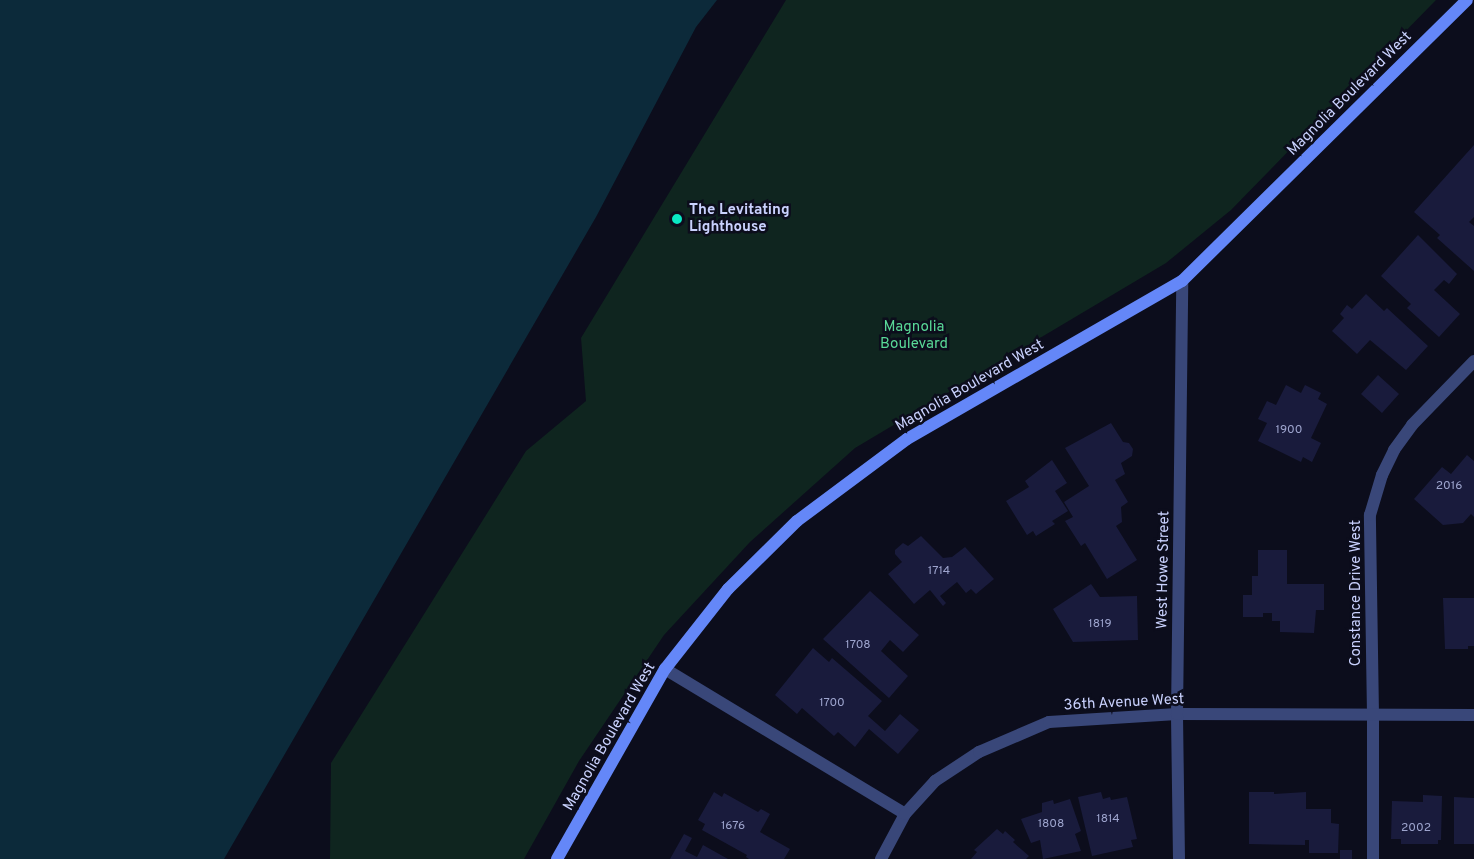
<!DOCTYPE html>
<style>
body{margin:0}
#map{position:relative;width:1474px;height:859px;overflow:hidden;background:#0c0d1c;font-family:Overpass,sans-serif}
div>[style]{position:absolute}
.green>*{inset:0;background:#0f251f}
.water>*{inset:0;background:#0c2a3a}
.building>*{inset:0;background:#191b3c}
.round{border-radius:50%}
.lane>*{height:12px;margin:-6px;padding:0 6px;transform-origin:6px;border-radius:6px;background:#394779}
.street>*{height:12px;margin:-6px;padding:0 6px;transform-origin:6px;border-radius:6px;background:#394779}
.secondary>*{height:12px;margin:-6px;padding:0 6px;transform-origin:6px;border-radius:6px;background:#6487f8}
.dots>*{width:16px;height:16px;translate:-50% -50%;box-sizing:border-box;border:3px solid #0c0d1c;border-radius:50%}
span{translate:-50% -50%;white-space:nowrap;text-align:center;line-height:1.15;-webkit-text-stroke:5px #0c0d1c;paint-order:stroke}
.number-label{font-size:12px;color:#9da4cd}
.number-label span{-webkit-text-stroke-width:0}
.street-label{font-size:15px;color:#c9d1fd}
.poi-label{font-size:15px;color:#c9d1fd;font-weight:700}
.left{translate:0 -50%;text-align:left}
.park-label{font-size:15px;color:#59d897}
</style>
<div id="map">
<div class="green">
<div style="clip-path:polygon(786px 0,1436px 0,1231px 210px,1166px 263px,855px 448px,750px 542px,664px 635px,579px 761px,524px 859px,330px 859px,331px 763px,526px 451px,586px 401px,581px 338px)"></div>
</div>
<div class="water">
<div style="clip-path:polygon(0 0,717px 0,696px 27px,596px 217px,224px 859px,0 859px)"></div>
</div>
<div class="building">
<div style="clip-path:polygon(1474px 145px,1474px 217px,1469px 222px,1474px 226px,1474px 271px,1437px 238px,1440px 235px,1414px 212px)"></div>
<div class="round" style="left:669px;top:211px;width:16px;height:16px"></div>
<div style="clip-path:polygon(1418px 235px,1457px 274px,1449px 284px,1444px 280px,1434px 290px,1460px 314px,1439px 337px,1407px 308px,1411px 304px,1381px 276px)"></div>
<div style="clip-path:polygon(1366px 294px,1384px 311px,1387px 308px,1428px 346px,1406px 370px,1370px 340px,1357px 354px,1332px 331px,1344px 318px,1340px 314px,1347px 305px,1352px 309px)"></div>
<div style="clip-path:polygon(1378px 375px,1399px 394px,1382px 413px,1361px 394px)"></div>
<div style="clip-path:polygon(1286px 385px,1301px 393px,1305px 385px,1321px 393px,1318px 399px,1327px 404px,1311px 438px,1321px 443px,1312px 462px,1303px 457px,1301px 462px,1258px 441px,1267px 423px,1258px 419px,1267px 401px,1276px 405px)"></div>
<div style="clip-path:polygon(1111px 423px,1123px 442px,1129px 443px,1133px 449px,1132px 456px,1121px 463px,1125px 474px,1115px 480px,1128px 502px,1121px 507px,1122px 522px,1116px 526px,1137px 560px,1107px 579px,1085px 543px,1081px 546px,1065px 521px,1073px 517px,1064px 502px,1089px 486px,1065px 448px)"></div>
<div style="clip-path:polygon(1467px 455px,1474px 461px,1474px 517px,1471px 514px,1463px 523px,1443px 525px,1414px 499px,1442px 467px,1451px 474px)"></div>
<div style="clip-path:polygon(1052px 460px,1067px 483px,1055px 491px,1068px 511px,1052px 521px,1055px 524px,1036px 536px,1033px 531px,1027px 535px,1006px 501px,1029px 487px,1025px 481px)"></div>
<div style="clip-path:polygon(921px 536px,943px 558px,952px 557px,965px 547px,994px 579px,976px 594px,971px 589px,966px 593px,957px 582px,940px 596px,946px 603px,943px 606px,930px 590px,914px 604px,888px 574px,902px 562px,895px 554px,895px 550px,903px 543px,908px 546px)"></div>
<div style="clip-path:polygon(1258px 550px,1287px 550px,1287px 584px,1324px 584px,1324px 610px,1316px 610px,1314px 633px,1280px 632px,1280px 621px,1272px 621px,1272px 613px,1263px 613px,1263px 617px,1243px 617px,1243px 595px,1252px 595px,1252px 576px,1258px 576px)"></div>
<div style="clip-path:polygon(1091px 584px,1100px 597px,1137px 596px,1138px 640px,1073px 642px,1053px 609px)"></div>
<div style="clip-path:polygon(870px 591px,919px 635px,903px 652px,890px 640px,881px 651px,908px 676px,889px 698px,823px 639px)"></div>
<div style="clip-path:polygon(1443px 598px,1474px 598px,1474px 646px,1468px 646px,1468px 649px,1445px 649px)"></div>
<div style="clip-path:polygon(813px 648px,829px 662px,832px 658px,882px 701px,868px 716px,885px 731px,900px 714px,919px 730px,898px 754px,869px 729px,855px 747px,838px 732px,834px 736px,802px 708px,797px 714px,775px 695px)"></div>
<div style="clip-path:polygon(714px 792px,722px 797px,724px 793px,758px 812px,761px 809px,770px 814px,760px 832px,790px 849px,784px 859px,749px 859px,746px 857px,747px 855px,702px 830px,705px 824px,698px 820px)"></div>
<div style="clip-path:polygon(1101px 792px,1103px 799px,1110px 797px,1111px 800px,1127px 797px,1137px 839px,1131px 840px,1133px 847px,1092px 856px,1078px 797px)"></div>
<div style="clip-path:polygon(1249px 792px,1274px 792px,1274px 794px,1306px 792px,1306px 809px,1331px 809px,1331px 823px,1339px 824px,1338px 853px,1309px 853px,1309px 840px,1305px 840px,1305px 845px,1249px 844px)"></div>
<div style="clip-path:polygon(1423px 795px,1442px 796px,1441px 840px,1438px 840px,1438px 844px,1401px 844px,1401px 839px,1391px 839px,1392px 801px,1423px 802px)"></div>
<div style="clip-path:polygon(1454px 797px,1474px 798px,1474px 844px,1454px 844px)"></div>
<div style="clip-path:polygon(1070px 799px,1081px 831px,1075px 834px,1081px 851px,1043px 859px,1040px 840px,1031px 843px,1021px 819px,1042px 812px,1042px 803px,1053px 800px,1054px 804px)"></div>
<div style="clip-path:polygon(997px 829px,1003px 834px,1005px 831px,1015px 840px,1013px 842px,1029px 856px,1026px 859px,971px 859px,977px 852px,974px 850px)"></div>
<div style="clip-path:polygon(684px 834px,692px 838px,685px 851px,697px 857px,703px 845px,728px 859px,670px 859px)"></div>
<div style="clip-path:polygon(1340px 850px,1352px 850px,1352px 859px,1340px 859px)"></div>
</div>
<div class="lane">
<div style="left:1373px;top:859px;width:144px;rotate:-90deg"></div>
</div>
<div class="street">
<div style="left:665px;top:669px;width:280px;rotate:31.1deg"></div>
<div style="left:1373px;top:715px;width:200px;rotate:-90.9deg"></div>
<div style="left:1370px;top:515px;width:42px;rotate:-73.3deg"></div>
<div style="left:1382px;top:475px;width:28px;rotate:-64deg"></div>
<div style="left:1394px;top:450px;width:31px;rotate:-54deg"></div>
<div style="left:1412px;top:425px;width:89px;rotate:-45.9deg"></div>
<div style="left:881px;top:859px;width:51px;rotate:-61.9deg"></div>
<div style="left:905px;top:814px;width:45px;rotate:-47.7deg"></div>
<div style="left:935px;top:781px;width:53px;rotate:-33.4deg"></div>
<div style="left:979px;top:752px;width:76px;rotate:-23.2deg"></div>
<div style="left:1049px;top:722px;width:128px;rotate:-3.6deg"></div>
<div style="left:1177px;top:714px;width:297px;rotate:0.2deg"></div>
<div style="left:1179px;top:859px;width:145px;rotate:-90.8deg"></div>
<div style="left:1177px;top:714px;width:433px;rotate:-89.3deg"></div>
</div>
<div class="secondary">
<div style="left:557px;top:859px;width:219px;rotate:-60.4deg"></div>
<div style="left:665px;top:669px;width:102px;rotate:-51.8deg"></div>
<div style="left:728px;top:589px;width:97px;rotate:-44.6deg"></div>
<div style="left:797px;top:521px;width:137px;rotate:-36.7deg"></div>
<div style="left:907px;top:439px;width:317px;rotate:-29.9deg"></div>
<div style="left:1182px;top:281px;width:400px;rotate:-44.6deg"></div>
</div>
<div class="dots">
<div style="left:677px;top:219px;background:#0ae8c4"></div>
</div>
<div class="number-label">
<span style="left:1289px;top:431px">1900</span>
<span style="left:1449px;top:487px">2016</span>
<span style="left:939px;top:572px">1714</span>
<span style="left:1100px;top:625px">1819</span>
<span style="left:858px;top:646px">1708</span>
<span style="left:832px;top:704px">1700</span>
<span style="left:1108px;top:820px">1814</span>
<span style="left:1051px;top:825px">1808</span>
<span style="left:733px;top:827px">1676</span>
<span style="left:1416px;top:829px">2002</span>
</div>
<div class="street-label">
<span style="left:1350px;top:94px;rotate:-45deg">Magnolia Boulevard West</span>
<span style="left:970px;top:386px;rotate:-30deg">Magnolia Boulevard West</span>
<span style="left:1164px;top:570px;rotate:-89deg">West Howe Street</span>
<span style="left:1357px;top:593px;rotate:-90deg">Constance Drive West</span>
<span style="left:1124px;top:703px;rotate:-3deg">36th Avenue West</span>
<span style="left:610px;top:737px;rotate:-60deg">Magnolia Boulevard West</span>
</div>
<div class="poi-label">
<span class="left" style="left:689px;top:219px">The Levitating<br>Lighthouse</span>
</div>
<div class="park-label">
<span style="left:914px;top:336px">Magnolia<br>Boulevard</span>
</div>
</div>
